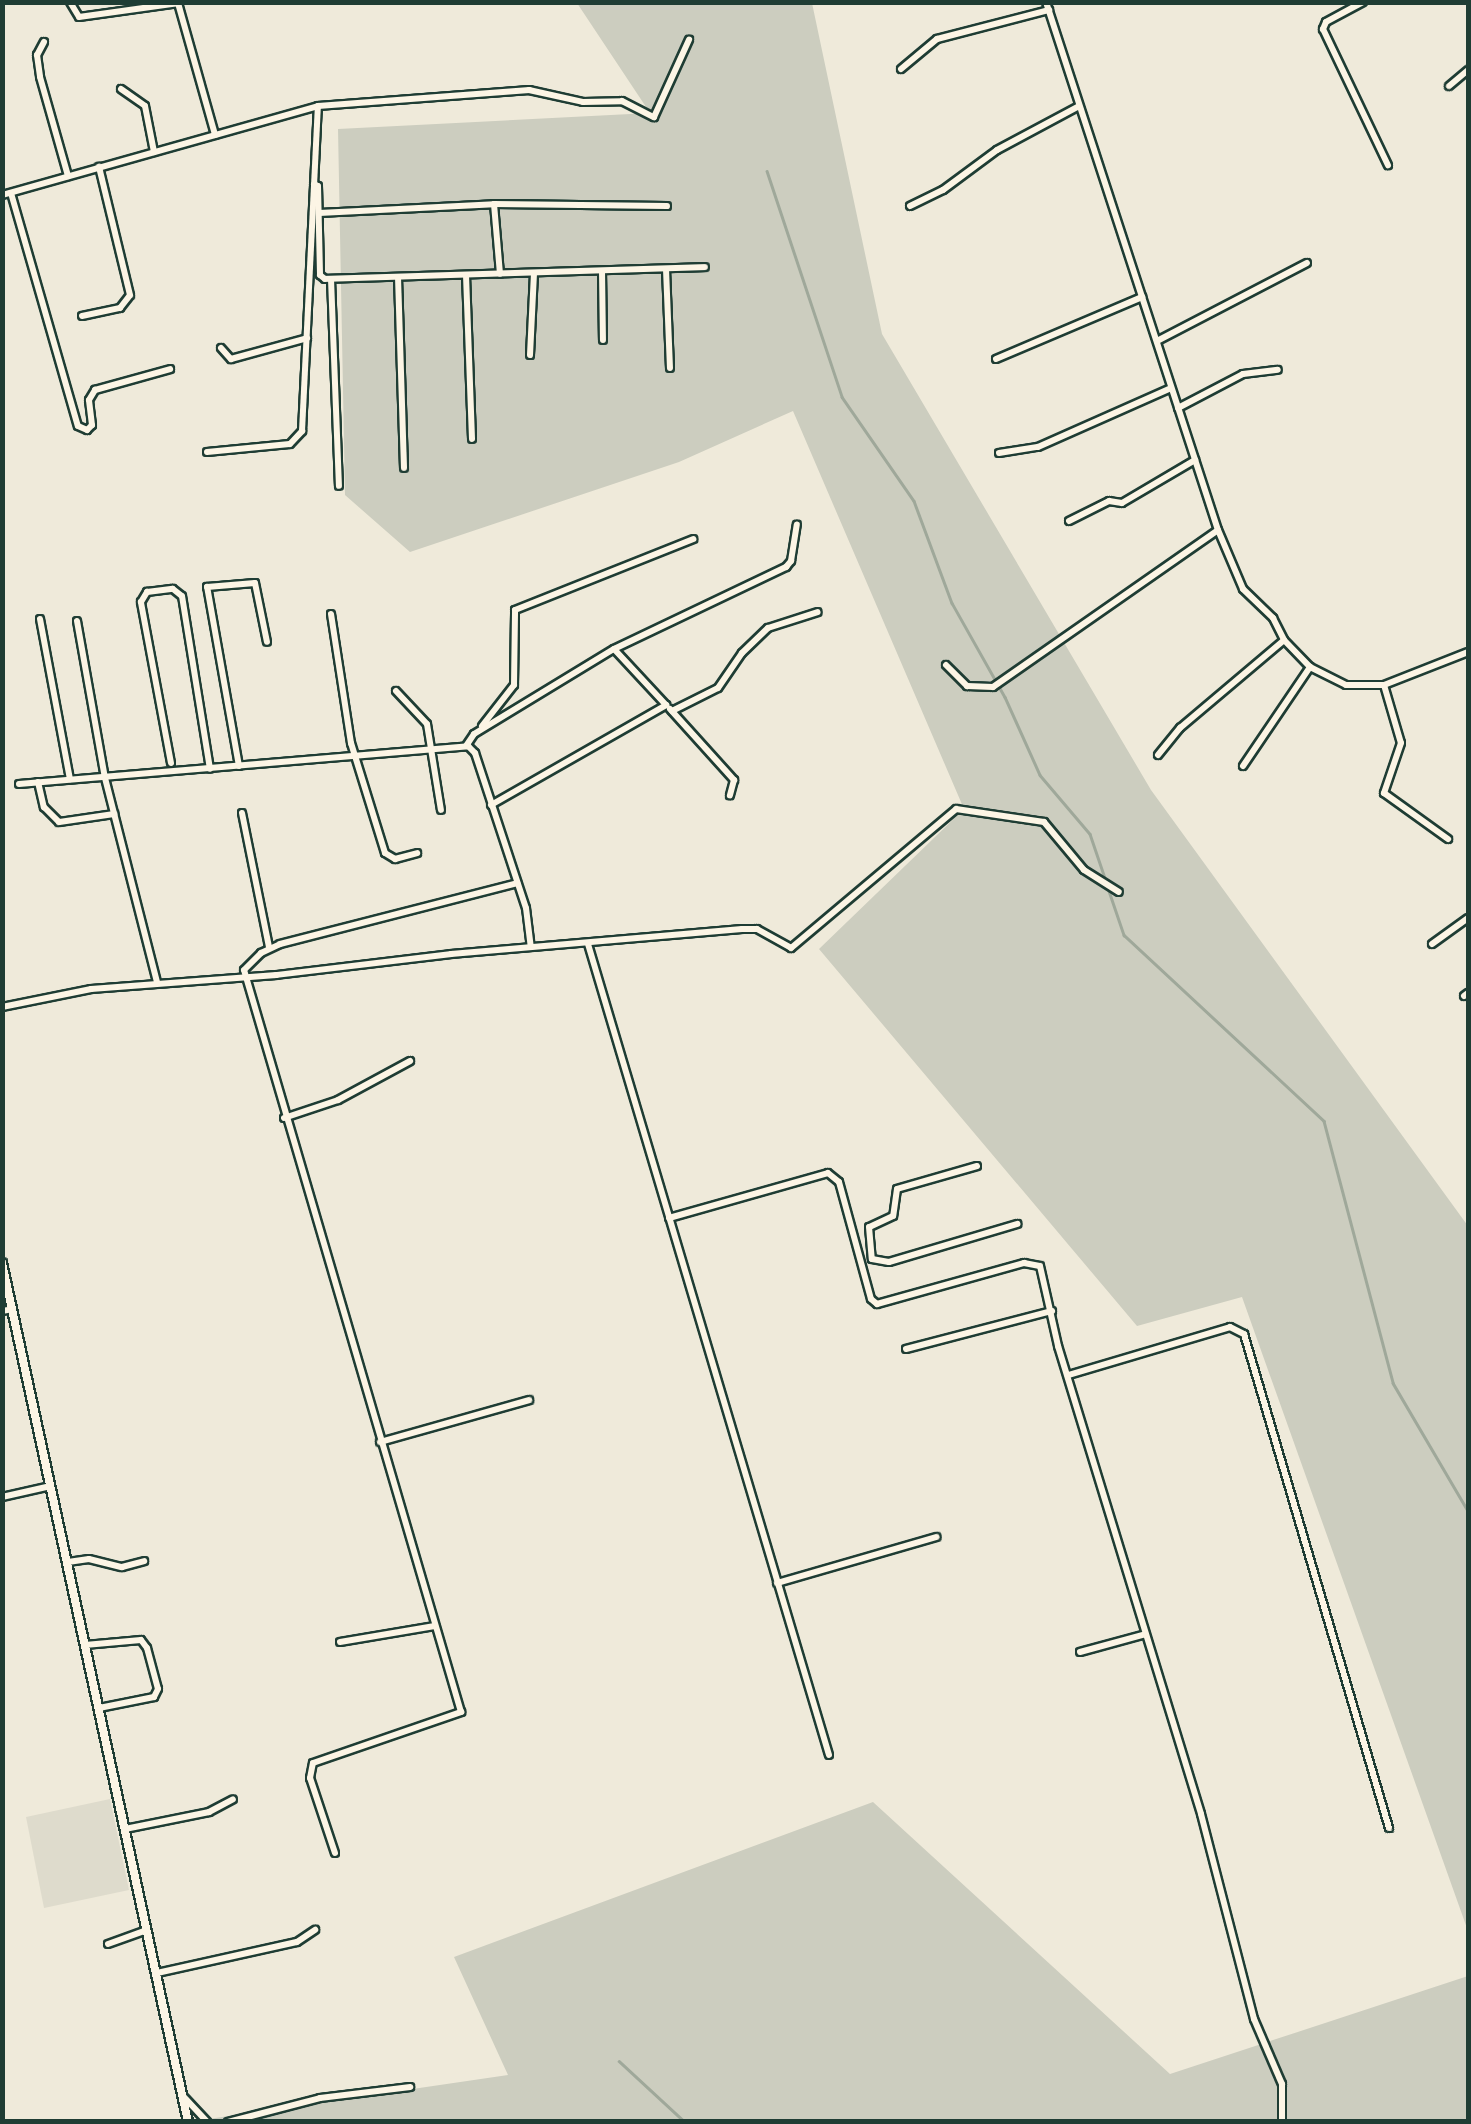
<!DOCTYPE html>
<style>
body{margin:0}
#map{position:relative;width:1471px;height:2124px;overflow:hidden;background:#efeada;font-family:"Comic Neue",sans-serif}
div>[style]{position:absolute}
.built>*{inset:0;background:#dedbcc}
.green>*{inset:0;background:#cccdbf}
.stream>*{height:2.5px;margin:-1.25px;padding:0 1.25px;transform-origin:1.25px;border-radius:1.25px;background:#9fa89a}
.roads{filter:drop-shadow(2px 0 #1f3d34) drop-shadow(-2px 0 #1f3d34) drop-shadow(0 2px #1f3d34) drop-shadow(0 -2px #1f3d34)}
.minor>*{height:6px;margin:-3px;padding:0 3px;transform-origin:3px;border-radius:3px;background:#fcf5e5}
.tertiary>*{height:8px;margin:-4px;padding:0 4px;transform-origin:4px;border-radius:4px;background:#fcf5e5}
span{translate:-50% -50%;white-space:nowrap;text-align:center;line-height:1.15;-webkit-text-stroke:9px #fcf5e5;paint-order:stroke}
.frame{position:absolute;inset:0;border:5px solid #1f3d34;pointer-events:none}
</style>
<div id="map">
<div class="built">
<div style="clip-path:polygon(110px 1799px,129px 1890px,44px 1908px,26px 1817px)"></div>
</div>
<div class="green">
<div style="clip-path:polygon(577px 3px,812px 3px,882px 334px,1151px 790px,1468px 1226px,1468px 1931px,1242px 1297px,1137px 1326px,819px 949px,964px 809px,793px 411px,679px 462px,410px 552px,345px 495px,338px 129px,650px 113px)"></div>
<div style="clip-path:polygon(873px 1802px,1170px 2074px,1468px 1976px,1468px 2121px,188px 2122px,508px 2075px,454px 1957px)"></div>
</div>
<div class="stream">
<div style="left:767px;top:171px;width:238px;rotate:71.6deg"></div>
<div style="left:842px;top:397px;width:126px;rotate:55.3deg"></div>
<div style="left:914px;top:501px;width:109px;rotate:69.6deg"></div>
<div style="left:952px;top:603px;width:108px;rotate:60.6deg"></div>
<div style="left:1005px;top:697px;width:85px;rotate:65.8deg"></div>
<div style="left:1040px;top:775px;width:77px;rotate:49.7deg"></div>
<div style="left:1090px;top:834px;width:50px;rotate:71.2deg"></div>
<div style="left:1108px;top:888px;width:50px;rotate:71.2deg"></div>
<div style="left:1124px;top:935px;width:273px;rotate:42.9deg"></div>
<div style="left:1324px;top:1121px;width:271px;rotate:75.2deg"></div>
<div style="left:1393px;top:1383px;width:148px;rotate:59.6deg"></div>
<div style="left:619px;top:2061px;width:90px;rotate:42.7deg"></div>
</div>
<div class="roads">
<div class="minor">
<div style="left:70px;top:2px;width:17px;rotate:59deg"></div>
<div style="left:79px;top:17px;width:101px;rotate:-8deg"></div>
<div style="left:1046px;top:2px;width:555px;rotate:71.96deg"></div>
<div style="left:1218px;top:530px;width:64px;rotate:67deg"></div>
<div style="left:1243px;top:589px;width:42px;rotate:44deg"></div>
<div style="left:1273px;top:618px;width:25px;rotate:63deg"></div>
<div style="left:1284px;top:640px;width:37px;rotate:46deg"></div>
<div style="left:1310px;top:667px;width:40px;rotate:26.6deg"></div>
<div style="left:1346px;top:685px;width:38px"></div>
<div style="left:1384px;top:685px;width:90px;rotate:-21.4deg"></div>
<div style="left:1363px;top:2px;width:42px;rotate:151.6deg"></div>
<div style="left:1326px;top:22px;width:8px;rotate:113deg"></div>
<div style="left:1323px;top:29px;width:151px;rotate:64.5deg"></div>
<div style="left:178px;top:3px;width:137px;rotate:74.3deg"></div>
<div style="left:44px;top:42px;width:15px;rotate:118deg"></div>
<div style="left:37px;top:55px;width:22px;rotate:82deg"></div>
<div style="left:40px;top:77px;width:103px;rotate:74.2deg"></div>
<div style="left:901px;top:69px;width:47px;rotate:-39.8deg"></div>
<div style="left:937px;top:39px;width:116px;rotate:-14.5deg"></div>
<div style="left:1449px;top:86px;width:25px;rotate:-40deg"></div>
<div style="left:121px;top:89px;width:29px;rotate:35deg"></div>
<div style="left:145px;top:106px;width:47px;rotate:78.9deg"></div>
<div style="left:314px;top:184px;width:4px;rotate:27deg"></div>
<div style="left:318px;top:186px;width:89px;rotate:88.7deg"></div>
<div style="left:320px;top:275px;width:6px;rotate:39deg"></div>
<div style="left:325px;top:279px;width:380px;rotate:-1.8deg"></div>
<div style="left:11px;top:193px;width:242px;rotate:74deg"></div>
<div style="left:78px;top:426px;width:10px;rotate:24deg"></div>
<div style="left:87px;top:430px;width:7px;rotate:-45deg"></div>
<div style="left:92px;top:425px;width:25px;rotate:-97deg"></div>
<div style="left:89px;top:400px;width:12px;rotate:-59deg"></div>
<div style="left:95px;top:390px;width:78px;rotate:-15.6deg"></div>
<div style="left:2px;top:195px;width:328px;rotate:-15.7deg"></div>
<div style="left:318px;top:106px;width:212px;rotate:-4.3deg"></div>
<div style="left:529px;top:90px;width:55px;rotate:12.5deg"></div>
<div style="left:583px;top:102px;width:39px;rotate:-1deg"></div>
<div style="left:622px;top:101px;width:36px;rotate:27deg"></div>
<div style="left:654px;top:117px;width:85px;rotate:-65.6deg"></div>
<div style="left:494px;top:204px;width:70px;rotate:85.1deg"></div>
<div style="left:910px;top:206px;width:37px;rotate:-26deg"></div>
<div style="left:943px;top:190px;width:67px;rotate:-36.5deg"></div>
<div style="left:997px;top:150px;width:93px;rotate:-28.2deg"></div>
<div style="left:319px;top:213px;width:175px;rotate:-2.9deg"></div>
<div style="left:494px;top:204px;width:173px;rotate:0.7deg"></div>
<div style="left:666px;top:269px;width:99px;rotate:87.7deg"></div>
<div style="left:602px;top:271px;width:69px;rotate:89.2deg"></div>
<div style="left:466px;top:275px;width:164px;rotate:87.9deg"></div>
<div style="left:398px;top:277px;width:191px;rotate:88.2deg"></div>
<div style="left:331px;top:279px;width:207px;rotate:87.8deg"></div>
<div style="left:82px;top:316px;width:39px;rotate:-12deg"></div>
<div style="left:120px;top:308px;width:16px;rotate:-52deg"></div>
<div style="left:130px;top:295px;width:132px;rotate:-103.6deg"></div>
<div style="left:1157px;top:341px;width:169px;rotate:-27.5deg"></div>
<div style="left:221px;top:348px;width:15px;rotate:48deg"></div>
<div style="left:231px;top:359px;width:79px;rotate:-15.4deg"></div>
<div style="left:530px;top:355px;width:82px;rotate:-87.2deg"></div>
<div style="left:996px;top:359px;width:159px;rotate:-23deg"></div>
<div style="left:1178px;top:408px;width:73px;rotate:-27.6deg"></div>
<div style="left:1243px;top:374px;width:35px;rotate:-7deg"></div>
<div style="left:207px;top:452px;width:83px;rotate:-5.5deg"></div>
<div style="left:290px;top:444px;width:18px;rotate:-47deg"></div>
<div style="left:302px;top:431px;width:325px;rotate:-87.2deg"></div>
<div style="left:999px;top:453px;width:39px;rotate:-9deg"></div>
<div style="left:1038px;top:447px;width:145px;rotate:-23.9deg"></div>
<div style="left:1069px;top:521px;width:45px;rotate:-26.6deg"></div>
<div style="left:1109px;top:501px;width:13px;rotate:9deg"></div>
<div style="left:1122px;top:503px;width:85px;rotate:-30.5deg"></div>
<div style="left:331px;top:614px;width:131px;rotate:81.2deg"></div>
<div style="left:351px;top:743px;width:115px;rotate:72.8deg"></div>
<div style="left:385px;top:853px;width:12px;rotate:31deg"></div>
<div style="left:395px;top:859px;width:23px;rotate:-15deg"></div>
<div style="left:40px;top:619px;width:163px;rotate:79.4deg"></div>
<div style="left:77px;top:621px;width:159px;rotate:79.9deg"></div>
<div style="left:105px;top:778px;width:211px;rotate:75.7deg"></div>
<div style="left:946px;top:665px;width:30px;rotate:45deg"></div>
<div style="left:967px;top:686px;width:26px;rotate:2deg"></div>
<div style="left:993px;top:687px;width:274px;rotate:-34.9deg"></div>
<div style="left:1384px;top:685px;width:60px;rotate:73.7deg"></div>
<div style="left:1401px;top:743px;width:53px;rotate:108.8deg"></div>
<div style="left:1384px;top:793px;width:79px;rotate:35.7deg"></div>
<div style="left:396px;top:691px;width:45px;rotate:46.8deg"></div>
<div style="left:427px;top:724px;width:87px;rotate:80.8deg"></div>
<div style="left:670px;top:709px;width:96px;rotate:48deg"></div>
<div style="left:734px;top:780px;width:16px;rotate:105deg"></div>
<div style="left:672px;top:711px;width:51px;rotate:-26.6deg"></div>
<div style="left:718px;top:688px;width:42px;rotate:-55.6deg"></div>
<div style="left:742px;top:653px;width:36px;rotate:-44deg"></div>
<div style="left:768px;top:628px;width:52px;rotate:-17.7deg"></div>
<div style="left:482px;top:726px;width:52px;rotate:-52deg"></div>
<div style="left:514px;top:685px;width:75px;rotate:-89.2deg"></div>
<div style="left:515px;top:610px;width:192px;rotate:-21.7deg"></div>
<div style="left:466px;top:746px;width:14px;rotate:-56deg"></div>
<div style="left:474px;top:734px;width:164px;rotate:-31.3deg"></div>
<div style="left:614px;top:649px;width:191px;rotate:-25.5deg"></div>
<div style="left:786px;top:567px;width:8px;rotate:-50deg"></div>
<div style="left:791px;top:561px;width:37px;rotate:-81deg"></div>
<div style="left:1158px;top:755px;width:35px;rotate:-51deg"></div>
<div style="left:1180px;top:728px;width:136px;rotate:-40.2deg"></div>
<div style="left:171px;top:763px;width:164px;rotate:-100.6deg"></div>
<div style="left:141px;top:602px;width:12px;rotate:-59deg"></div>
<div style="left:147px;top:592px;width:26px;rotate:-7deg"></div>
<div style="left:173px;top:589px;width:11px;rotate:38deg"></div>
<div style="left:182px;top:596px;width:175px;rotate:80.8deg"></div>
<div style="left:239px;top:766px;width:182px;rotate:-100.1deg"></div>
<div style="left:207px;top:587px;width:48px;rotate:-4.8deg"></div>
<div style="left:255px;top:583px;width:60px;rotate:78.5deg"></div>
<div style="left:1243px;top:766px;width:120px;rotate:-55.9deg"></div>
<div style="left:38px;top:782px;width:26px;rotate:77deg"></div>
<div style="left:44px;top:807px;width:21px;rotate:45deg"></div>
<div style="left:59px;top:822px;width:56px;rotate:-8.3deg"></div>
<div style="left:19px;top:784px;width:451px;rotate:-4.8deg"></div>
<div style="left:468px;top:746px;width:10px;rotate:45deg"></div>
<div style="left:475px;top:753px;width:163px;rotate:71.8deg"></div>
<div style="left:526px;top:908px;width:39px;rotate:83deg"></div>
<div style="left:491px;top:805px;width:202px;rotate:-29.7deg"></div>
<div style="left:666px;top:705px;width:76px;rotate:-132.9deg"></div>
<div style="left:242px;top:813px;width:137px;rotate:78.6deg"></div>
<div style="left:588px;top:944px;width:846px;rotate:73.45deg"></div>
<div style="left:1432px;top:944px;width:44px;rotate:-35.8deg"></div>
<div style="left:1464px;top:996px;width:5px;rotate:-37deg"></div>
<div style="left:2px;top:1007px;width:91px;rotate:-11.4deg"></div>
<div style="left:91px;top:989px;width:186px;rotate:-4.3deg"></div>
<div style="left:276px;top:975px;width:176px;rotate:-6.8deg"></div>
<div style="left:451px;top:954px;width:292px;rotate:-4.9deg"></div>
<div style="left:742px;top:929px;width:15px"></div>
<div style="left:757px;top:929px;width:39px;rotate:29deg"></div>
<div style="left:791px;top:948px;width:216px;rotate:-40.1deg"></div>
<div style="left:956px;top:809px;width:89px;rotate:8.4deg"></div>
<div style="left:1044px;top:822px;width:62px;rotate:50.2deg"></div>
<div style="left:1084px;top:870px;width:41px;rotate:32.2deg"></div>
<div style="left:284px;top:1118px;width:57px;rotate:-18.4deg"></div>
<div style="left:338px;top:1100px;width:82px;rotate:-28.4deg"></div>
<div style="left:977px;top:1166px;width:83px;rotate:164deg"></div>
<div style="left:897px;top:1189px;width:27px;rotate:98deg"></div>
<div style="left:893px;top:1216px;width:26px;rotate:155deg"></div>
<div style="left:869px;top:1227px;width:32px;rotate:85deg"></div>
<div style="left:872px;top:1259px;width:17px;rotate:10deg"></div>
<div style="left:889px;top:1262px;width:134px;rotate:-16.5deg"></div>
<div style="left:669px;top:1218px;width:165px;rotate:-15.8deg"></div>
<div style="left:828px;top:1173px;width:14px;rotate:39deg"></div>
<div style="left:839px;top:1182px;width:121px;rotate:74.7deg"></div>
<div style="left:871px;top:1299px;width:8px;rotate:40deg"></div>
<div style="left:877px;top:1304px;width:153px;rotate:-15.6deg"></div>
<div style="left:1024px;top:1263px;width:16px;rotate:11deg"></div>
<div style="left:1040px;top:1266px;width:82px;rotate:77.3deg"></div>
<div style="left:1058px;top:1346px;width:489px;rotate:73deg"></div>
<div style="left:1201px;top:1814px;width:212px;rotate:75.5deg"></div>
<div style="left:1254px;top:2019px;width:71px;rotate:66.7deg"></div>
<div style="left:1282px;top:2084px;width:38px;rotate:90deg"></div>
<div style="left:2px;top:1311px;width:11px;rotate:-10deg"></div>
<div style="left:906px;top:1349px;width:151px;rotate:-14.6deg"></div>
<div style="left:1069px;top:1375px;width:168px;rotate:-16.6deg"></div>
<div style="left:1230px;top:1327px;width:16px;rotate:27deg"></div>
<div style="left:1244px;top:1334px;width:515px;rotate:73.64deg"></div>
<div style="left:380px;top:1442px;width:155px;rotate:-15.7deg"></div>
<div style="left:2px;top:1497px;width:50px;rotate:-12.7deg"></div>
<div style="left:68px;top:1562px;width:21px;rotate:-8deg"></div>
<div style="left:89px;top:1559px;width:34px;rotate:14deg"></div>
<div style="left:122px;top:1567px;width:23px;rotate:-15deg"></div>
<div style="left:777px;top:1583px;width:166px;rotate:-16.1deg"></div>
<div style="left:340px;top:1642px;width:96px;rotate:-9.6deg"></div>
<div style="left:85px;top:1645px;width:56px;rotate:-5.1deg"></div>
<div style="left:141px;top:1640px;width:10px;rotate:53deg"></div>
<div style="left:147px;top:1648px;width:42px;rotate:75deg"></div>
<div style="left:158px;top:1689px;width:9px;rotate:117deg"></div>
<div style="left:154px;top:1697px;width:56px;rotate:168.7deg"></div>
<div style="left:1080px;top:1652px;width:68px;rotate:-15.3deg"></div>
<div style="left:125px;top:1829px;width:86px;rotate:-11.4deg"></div>
<div style="left:209px;top:1812px;width:27px;rotate:-28deg"></div>
<div style="left:335px;top:1853px;width:79px;rotate:-108.4deg"></div>
<div style="left:310px;top:1778px;width:15px;rotate:-79deg"></div>
<div style="left:313px;top:1763px;width:157px;rotate:-19deg"></div>
<div style="left:461px;top:1712px;width:773px;rotate:-106.3deg"></div>
<div style="left:244px;top:970px;width:24px;rotate:-45deg"></div>
<div style="left:261px;top:953px;width:21px;rotate:-25deg"></div>
<div style="left:280px;top:944px;width:245px;rotate:-14.4deg"></div>
<div style="left:108px;top:1944px;width:41px;rotate:-19.7deg"></div>
<div style="left:157px;top:1973px;width:143px;rotate:-12.5deg"></div>
<div style="left:297px;top:1942px;width:22px;rotate:-34deg"></div>
<div style="left:184px;top:2097px;width:34px;rotate:47deg"></div>
<div style="left:228px;top:2122px;width:95px;rotate:-14.6deg"></div>
<div style="left:320px;top:2098px;width:91px;rotate:-7deg"></div>
</div>
<div class="tertiary">
<div style="left:2px;top:1263px;width:879px;rotate:77.78deg"></div>
</div>
</div>
<div class="frame"></div>
</div>
